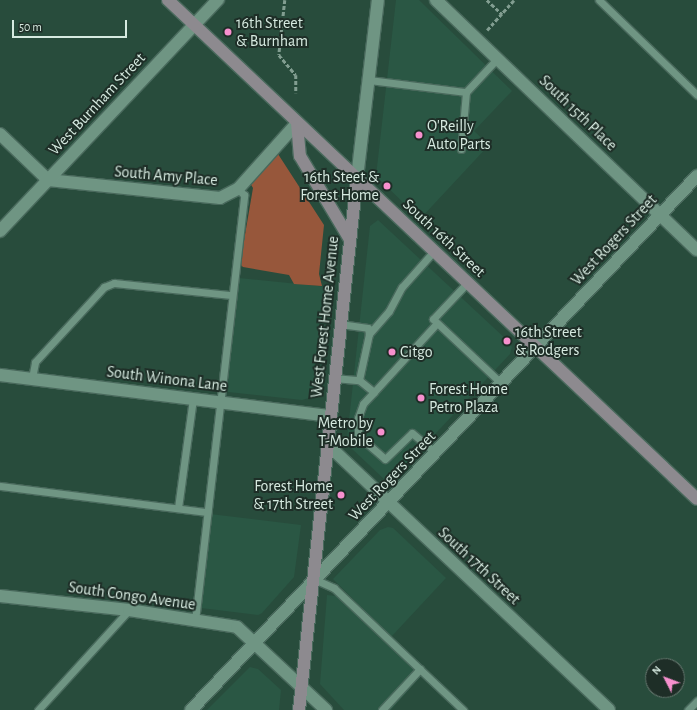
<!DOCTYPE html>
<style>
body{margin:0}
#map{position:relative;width:697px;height:710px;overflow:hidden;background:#284c3c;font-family:"Alegreya Sans",sans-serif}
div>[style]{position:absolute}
.built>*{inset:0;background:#2a5744}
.green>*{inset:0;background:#97573b}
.path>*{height:2.5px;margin-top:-1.25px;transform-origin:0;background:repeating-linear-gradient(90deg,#829e91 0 4px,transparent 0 6px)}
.roads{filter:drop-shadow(1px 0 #49695c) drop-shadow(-1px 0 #49695c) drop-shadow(0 1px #49695c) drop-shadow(0 -1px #49695c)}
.service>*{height:7px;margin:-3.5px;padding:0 3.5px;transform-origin:3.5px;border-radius:3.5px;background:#6f9583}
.minor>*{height:12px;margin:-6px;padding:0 6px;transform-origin:6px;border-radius:6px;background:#6f9583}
.tertiary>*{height:12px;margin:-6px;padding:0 6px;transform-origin:6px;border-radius:6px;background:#6f9583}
.secondary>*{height:12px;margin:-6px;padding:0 6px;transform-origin:6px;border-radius:6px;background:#8d8a8f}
.dots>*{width:11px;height:11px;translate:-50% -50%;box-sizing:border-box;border:2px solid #1e2e27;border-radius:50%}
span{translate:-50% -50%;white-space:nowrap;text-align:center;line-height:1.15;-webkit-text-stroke:4px #1e2e27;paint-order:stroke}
.poi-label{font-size:16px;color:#d6eae0}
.left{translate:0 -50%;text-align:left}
.right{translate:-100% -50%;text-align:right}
.street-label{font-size:16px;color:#d6eae0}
.north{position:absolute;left:645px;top:658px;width:40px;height:40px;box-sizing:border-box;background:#1e2e27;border:1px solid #687971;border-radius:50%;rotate:312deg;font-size:11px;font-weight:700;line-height:16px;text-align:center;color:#d6eae0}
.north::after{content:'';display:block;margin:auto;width:14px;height:18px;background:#f790ce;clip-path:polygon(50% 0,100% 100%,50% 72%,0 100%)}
.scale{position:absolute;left:12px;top:20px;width:115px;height:18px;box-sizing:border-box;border:2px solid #d6eae0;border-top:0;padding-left:5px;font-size:12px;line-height:14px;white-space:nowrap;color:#d6eae0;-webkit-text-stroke:3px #1e2e27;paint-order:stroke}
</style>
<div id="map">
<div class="built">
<div style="clip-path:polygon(396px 0,419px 0,512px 91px,474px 131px,489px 145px,420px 219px,376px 176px)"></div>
<div style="clip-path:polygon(378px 220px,508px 341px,512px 347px,510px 354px,393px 479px,385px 480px,349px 446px,347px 439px,370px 226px)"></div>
<div style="clip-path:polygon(239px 278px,328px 287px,316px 391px,313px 397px,302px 400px,228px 392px,226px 387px)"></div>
<div style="clip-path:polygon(210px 514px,301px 525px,294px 577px,262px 613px,258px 615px,201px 608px)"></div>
<div style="clip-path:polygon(388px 527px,393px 528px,446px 578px,391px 637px,333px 579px,380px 530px)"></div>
<div style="clip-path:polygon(327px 595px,336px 596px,421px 676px,391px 710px,344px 710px,320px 684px)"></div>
<div style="clip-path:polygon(250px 667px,258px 669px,281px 690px,279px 710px,207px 710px)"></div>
</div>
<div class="green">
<div style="clip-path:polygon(278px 154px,324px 225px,319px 274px,322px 286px,294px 284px,289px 275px,243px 267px,240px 264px,253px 188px,250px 183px)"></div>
</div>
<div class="path">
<div style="left:285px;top:0;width:55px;rotate:96.2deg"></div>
<div style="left:279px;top:55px;width:26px;rotate:50deg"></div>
<div style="left:296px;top:75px;width:18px;rotate:90deg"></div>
<div style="left:487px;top:0;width:21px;rotate:43deg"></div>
<div style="left:487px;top:30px;width:40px;rotate:-48deg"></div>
</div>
<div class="roads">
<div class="service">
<div style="left:599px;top:0;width:136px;rotate:44.1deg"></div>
<div style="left:369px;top:80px;width:98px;rotate:7.1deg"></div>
<div style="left:466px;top:92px;width:45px;rotate:-46.8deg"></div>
<div style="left:461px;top:149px;width:57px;rotate:-85deg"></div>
<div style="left:468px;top:282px;width:51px;rotate:133.4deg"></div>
<div style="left:433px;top:319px;width:93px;rotate:43.3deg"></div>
<div style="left:340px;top:324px;width:28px;rotate:8deg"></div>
<div style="left:368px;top:328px;width:6px;rotate:81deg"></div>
<div style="left:369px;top:334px;width:47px;rotate:102.3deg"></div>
<div style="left:369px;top:334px;width:30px;rotate:-49deg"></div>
<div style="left:389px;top:311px;width:27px;rotate:-62deg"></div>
<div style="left:402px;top:287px;width:48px;rotate:-48.4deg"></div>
<div style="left:32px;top:378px;width:16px;rotate:-79deg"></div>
<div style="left:35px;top:362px;width:102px;rotate:-47.4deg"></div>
<div style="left:104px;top:287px;width:11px;rotate:-22deg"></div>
<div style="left:114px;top:283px;width:118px;rotate:5.9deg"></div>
<div style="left:334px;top:378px;width:25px;rotate:5deg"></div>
<div style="left:359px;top:380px;width:19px;rotate:39deg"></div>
<div style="left:374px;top:392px;width:93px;rotate:-47.6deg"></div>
<div style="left:374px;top:392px;width:16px;rotate:133deg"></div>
<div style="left:363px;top:404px;width:15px;rotate:110deg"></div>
<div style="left:358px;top:418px;width:16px;rotate:90deg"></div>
<div style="left:358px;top:434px;width:6px;rotate:51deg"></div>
<div style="left:362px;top:439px;width:30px;rotate:41deg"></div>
<div style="left:385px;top:459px;width:37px;rotate:-44deg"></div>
<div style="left:412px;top:433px;width:31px;rotate:40deg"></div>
<div style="left:0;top:486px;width:209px;rotate:7.2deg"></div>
<div style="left:178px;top:508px;width:110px;rotate:-82.2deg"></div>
<div style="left:314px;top:579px;width:22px;rotate:24deg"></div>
<div style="left:334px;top:588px;width:178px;rotate:43.4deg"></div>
<div style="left:195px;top:621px;width:429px;rotate:-83.4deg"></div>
<div style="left:244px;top:195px;width:8px;rotate:-135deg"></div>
<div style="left:38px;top:710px;width:135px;rotate:-47.7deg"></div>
<div style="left:382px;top:710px;width:56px;rotate:-47.2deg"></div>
<div style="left:688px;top:710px;width:13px;rotate:-45deg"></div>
</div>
<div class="minor">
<div style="left:436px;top:0;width:361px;rotate:43.8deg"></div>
<div style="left:0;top:134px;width:66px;rotate:43.8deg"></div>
<div style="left:48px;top:180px;width:173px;rotate:6deg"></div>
<div style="left:220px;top:198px;width:20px;rotate:-27deg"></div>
<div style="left:238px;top:189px;width:89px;rotate:-48.2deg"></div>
<div style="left:0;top:375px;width:333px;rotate:7.1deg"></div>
<div style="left:328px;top:445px;width:386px;rotate:43.3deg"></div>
<div style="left:0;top:596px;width:130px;rotate:6.2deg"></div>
<div style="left:129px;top:610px;width:109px;rotate:8.9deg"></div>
<div style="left:237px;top:627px;width:122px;rotate:43deg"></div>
<div style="left:191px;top:710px;width:736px;rotate:-46.54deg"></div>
</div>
<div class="tertiary">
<div style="left:357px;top:178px;width:179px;rotate:-83.3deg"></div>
<div style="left:0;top:231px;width:318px;rotate:-46.7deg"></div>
</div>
<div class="secondary">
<div style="left:168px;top:0;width:727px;rotate:43.33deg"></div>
<div style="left:297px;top:123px;width:33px;rotate:85deg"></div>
<div style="left:300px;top:156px;width:96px;rotate:59.1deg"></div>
<div style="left:299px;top:710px;width:535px;rotate:-83.78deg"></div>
</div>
</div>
<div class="dots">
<div style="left:228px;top:32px;background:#f790ce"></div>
<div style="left:419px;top:135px;background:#f790ce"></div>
<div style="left:387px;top:186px;background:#f790ce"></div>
<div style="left:507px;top:341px;background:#f790ce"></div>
<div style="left:392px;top:352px;background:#f790ce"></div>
<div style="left:421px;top:398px;background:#f790ce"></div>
<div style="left:381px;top:432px;background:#f790ce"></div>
<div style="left:341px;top:495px;background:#f790ce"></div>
</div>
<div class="poi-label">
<span class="left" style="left:236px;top:32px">16th Street<br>&amp; Burnham</span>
<span class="left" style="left:427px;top:135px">O'Reilly<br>Auto Parts</span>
<span class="right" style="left:379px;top:186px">16th Steet &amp;<br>Forest Home</span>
<span class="left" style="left:515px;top:341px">16th Street<br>&amp; Rodgers</span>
<span class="left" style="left:400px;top:352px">Citgo</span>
<span class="left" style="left:429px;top:398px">Forest Home<br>Petro Plaza</span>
<span class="right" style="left:373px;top:432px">Metro by<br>T-Mobile</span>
<span class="right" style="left:333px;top:495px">Forest Home<br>&amp; 17th Street</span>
</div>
<div class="street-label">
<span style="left:97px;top:104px;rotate:-47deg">West Burnham Street</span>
<span style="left:578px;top:113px;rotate:44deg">South 15th Place</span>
<span style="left:166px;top:176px;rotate:5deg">South Amy Place</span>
<span style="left:444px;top:238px;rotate:43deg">South 16th Street</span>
<span style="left:614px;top:240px;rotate:-47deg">West Rogers Street</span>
<span style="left:325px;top:317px;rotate:-84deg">West Forest Home Avenue</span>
<span style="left:167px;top:379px;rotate:7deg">South Winona Lane</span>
<span style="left:392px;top:476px;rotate:-46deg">West Rogers Street</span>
<span style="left:479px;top:566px;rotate:43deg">South 17th Street</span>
<span style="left:132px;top:596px;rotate:8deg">South Congo Avenue</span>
</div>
<div class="north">N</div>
<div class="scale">50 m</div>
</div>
